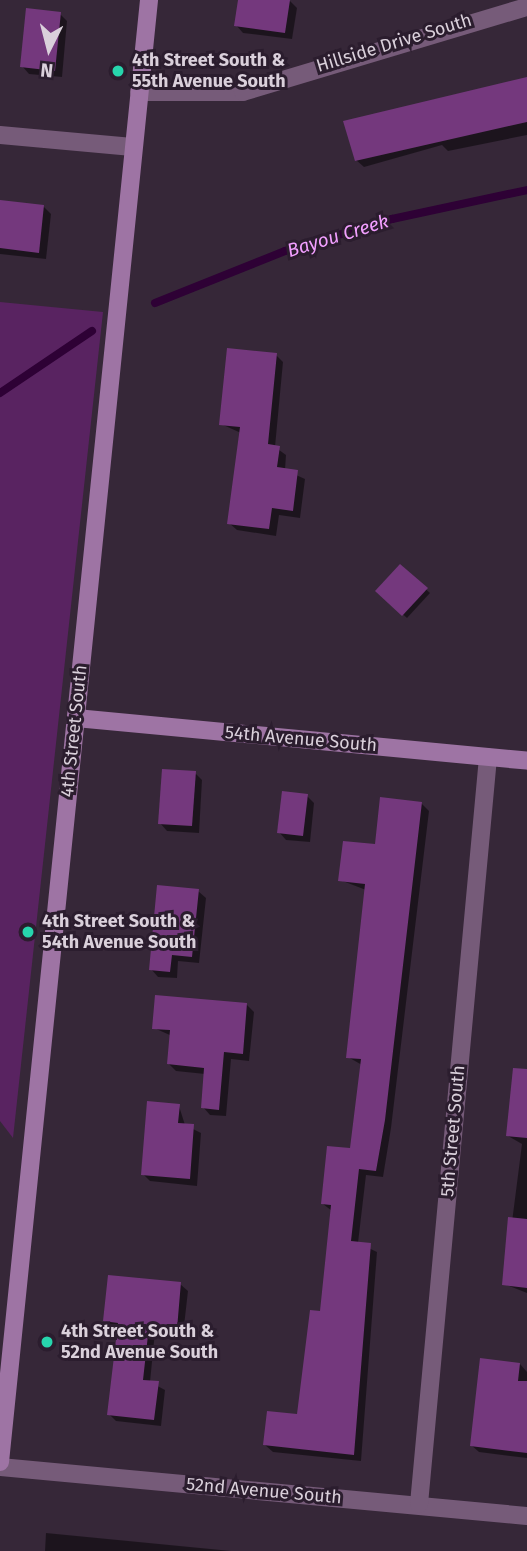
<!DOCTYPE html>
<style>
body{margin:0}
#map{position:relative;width:527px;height:1551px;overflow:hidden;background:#362738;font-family:"Fira Sans",sans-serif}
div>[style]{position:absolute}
.green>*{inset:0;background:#592361}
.shadow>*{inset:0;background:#0007}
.stream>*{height:8px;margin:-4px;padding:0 4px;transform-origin:4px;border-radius:4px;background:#2e0135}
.building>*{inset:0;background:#74387d}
.street>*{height:18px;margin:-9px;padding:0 9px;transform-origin:9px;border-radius:9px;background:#765b79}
.secondary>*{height:18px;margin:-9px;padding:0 9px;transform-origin:9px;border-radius:9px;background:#9e74a4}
.dots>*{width:19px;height:19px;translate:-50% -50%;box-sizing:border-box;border:4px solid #2b1d2e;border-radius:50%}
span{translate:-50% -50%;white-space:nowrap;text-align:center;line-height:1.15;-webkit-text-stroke:6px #2b1d2e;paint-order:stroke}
.street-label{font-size:18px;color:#dad0db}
.poi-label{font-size:18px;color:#dad0db;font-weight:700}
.left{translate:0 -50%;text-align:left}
.water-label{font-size:19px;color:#f29fff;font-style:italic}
.north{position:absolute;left:14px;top:14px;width:70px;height:70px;-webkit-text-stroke:5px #2b1d2e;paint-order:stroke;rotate:186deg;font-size:19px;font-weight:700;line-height:28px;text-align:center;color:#dad0db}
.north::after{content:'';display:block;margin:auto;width:24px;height:32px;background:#dad0db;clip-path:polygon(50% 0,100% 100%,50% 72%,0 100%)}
</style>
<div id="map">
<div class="green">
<div style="clip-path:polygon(0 302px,103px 312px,13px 1138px,0 1121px)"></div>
</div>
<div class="shadow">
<div style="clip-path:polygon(241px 0,289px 0,297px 8px,292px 39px,243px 33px,236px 25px)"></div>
<div style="clip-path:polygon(60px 14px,67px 21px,62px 77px,29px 74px,22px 66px)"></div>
<div style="clip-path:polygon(527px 81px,527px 135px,448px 151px,442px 145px,364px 167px,356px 160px,346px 122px)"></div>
<div style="clip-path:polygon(0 202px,44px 207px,51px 214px,46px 259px,0 254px)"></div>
<div style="clip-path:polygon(276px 355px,283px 362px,275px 447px,286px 455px,285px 470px,305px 479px,300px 518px,279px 515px,276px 536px,237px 530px,229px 523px,241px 433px,221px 424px)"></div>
<div style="clip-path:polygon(400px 566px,430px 593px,407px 618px,377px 591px)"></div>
<div style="clip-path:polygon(195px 773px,202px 780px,199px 833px,167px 831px,160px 823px)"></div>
<div style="clip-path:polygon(307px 796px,314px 803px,310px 842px,286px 840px,279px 832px)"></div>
<div style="clip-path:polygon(421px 803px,429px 811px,391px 1128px,383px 1177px,366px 1175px,358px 1243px,377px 1252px,361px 1461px,273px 1452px,265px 1445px,298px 1416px,322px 1313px,332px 1211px,323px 1204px,352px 1150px,362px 1065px,348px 1057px,366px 890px,340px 880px)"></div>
<div style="clip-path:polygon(198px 891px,206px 898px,199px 963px,178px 961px,177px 978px,158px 977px,151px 969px)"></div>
<div style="clip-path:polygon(247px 1005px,254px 1012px,249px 1061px,231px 1059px,226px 1116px,210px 1115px,203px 1107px,205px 1074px,176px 1071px,169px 1064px,172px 1036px,154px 1028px)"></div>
<div style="clip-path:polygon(527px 1100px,527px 1293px,504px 1284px,522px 1144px,508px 1136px)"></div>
<div style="clip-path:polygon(179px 1106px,185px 1125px,201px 1133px,197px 1186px,150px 1181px,143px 1174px)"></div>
<div style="clip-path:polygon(180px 1284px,188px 1291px,183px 1335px,155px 1332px,150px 1382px,165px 1390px,161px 1426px,116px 1421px,109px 1414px,119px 1329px,105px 1321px)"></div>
<div style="clip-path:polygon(520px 1364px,527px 1372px,527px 1458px,479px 1452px,471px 1445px)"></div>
<div style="clip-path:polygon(46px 1533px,231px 1551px,45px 1551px)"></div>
</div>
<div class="stream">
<div style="left:155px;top:303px;width:140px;rotate:-21.8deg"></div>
<div style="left:285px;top:251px;width:112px;rotate:-16.7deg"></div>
<div style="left:392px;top:219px;width:138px;rotate:-12.1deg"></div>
<div style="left:0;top:393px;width:111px;rotate:-34deg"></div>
</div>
<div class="building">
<div style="clip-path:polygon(238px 0,290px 0,285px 33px,234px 26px)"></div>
<div style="clip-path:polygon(26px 8px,61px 12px,55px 71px,20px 67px)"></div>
<div style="clip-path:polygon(527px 77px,527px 122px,355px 161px,343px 121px)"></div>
<div style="clip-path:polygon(0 200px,44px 205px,39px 253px,0 248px)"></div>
<div style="clip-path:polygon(227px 348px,277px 353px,268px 444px,280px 446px,277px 467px,298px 470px,293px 511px,272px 508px,269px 529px,227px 524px,240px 427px,219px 425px)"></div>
<div style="clip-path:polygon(400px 564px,428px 588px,402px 616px,375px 591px)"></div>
<div style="clip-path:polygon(162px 769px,196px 771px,192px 826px,158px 824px)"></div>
<div style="clip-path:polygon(282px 791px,308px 794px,303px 836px,277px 833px)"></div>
<div style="clip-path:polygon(380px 797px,422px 802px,385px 1120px,376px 1171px,359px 1169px,351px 1241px,371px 1243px,354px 1455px,263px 1445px,267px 1411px,297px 1414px,310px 1310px,320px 1311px,331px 1205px,321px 1204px,327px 1146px,350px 1148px,361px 1059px,346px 1058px,365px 884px,338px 881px,343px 841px,375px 844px)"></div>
<div style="clip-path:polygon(157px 885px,199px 889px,192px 957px,172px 955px,170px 972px,149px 970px)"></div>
<div style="clip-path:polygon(155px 995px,247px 1003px,243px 1054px,224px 1052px,219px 1110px,201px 1108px,204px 1068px,167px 1064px,170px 1030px,152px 1029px)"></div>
<div style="clip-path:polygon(513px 1068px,527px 1069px,527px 1138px,506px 1136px)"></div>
<div style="clip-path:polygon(147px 1101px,180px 1104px,178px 1123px,194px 1124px,190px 1179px,141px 1175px)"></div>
<div style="clip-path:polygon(508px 1217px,527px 1219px,527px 1288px,502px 1285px)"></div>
<div style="clip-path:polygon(108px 1275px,181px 1282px,177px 1329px,149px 1326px,143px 1380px,159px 1381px,154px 1420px,107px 1415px,118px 1323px,103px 1321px)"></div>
<div style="clip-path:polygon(480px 1358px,520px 1363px,518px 1381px,527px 1381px,527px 1453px,470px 1446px)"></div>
</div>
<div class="street">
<div style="left:139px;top:92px;width:104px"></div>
<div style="left:243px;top:92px;width:296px;rotate:-16.7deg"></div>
<div style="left:0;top:135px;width:133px;rotate:5.2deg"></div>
<div style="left:0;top:1467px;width:529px;rotate:5.31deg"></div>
<div style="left:419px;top:1504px;width:750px;rotate:-84.72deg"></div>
</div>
<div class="secondary">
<div style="left:76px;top:718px;width:453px;rotate:5.4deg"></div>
<div style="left:0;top:1462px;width:1470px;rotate:-84.18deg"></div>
</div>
<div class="dots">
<div style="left:118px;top:71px;background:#27d5ad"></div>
<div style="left:28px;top:932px;background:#27d5ad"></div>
<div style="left:47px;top:1342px;background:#27d5ad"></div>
</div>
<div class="street-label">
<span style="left:394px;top:43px;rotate:-17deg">Hillside Drive South</span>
<span style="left:74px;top:731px;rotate:-84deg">4th Street South</span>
<span style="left:301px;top:739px;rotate:5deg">54th Avenue South</span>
<span style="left:453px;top:1131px;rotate:-85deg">5th Street South</span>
<span style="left:264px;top:1491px;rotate:5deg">52nd Avenue South</span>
</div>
<div class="poi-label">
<span class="left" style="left:132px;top:71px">4th Street South &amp;<br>55th Avenue South</span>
<span class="left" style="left:42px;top:932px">4th Street South &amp;<br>54th Avenue South</span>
<span class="left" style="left:61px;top:1342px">4th Street South &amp;<br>52nd Avenue South</span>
</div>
<div class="water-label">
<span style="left:338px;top:236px;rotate:-17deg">Bayou Creek</span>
</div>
<div class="north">N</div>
</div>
